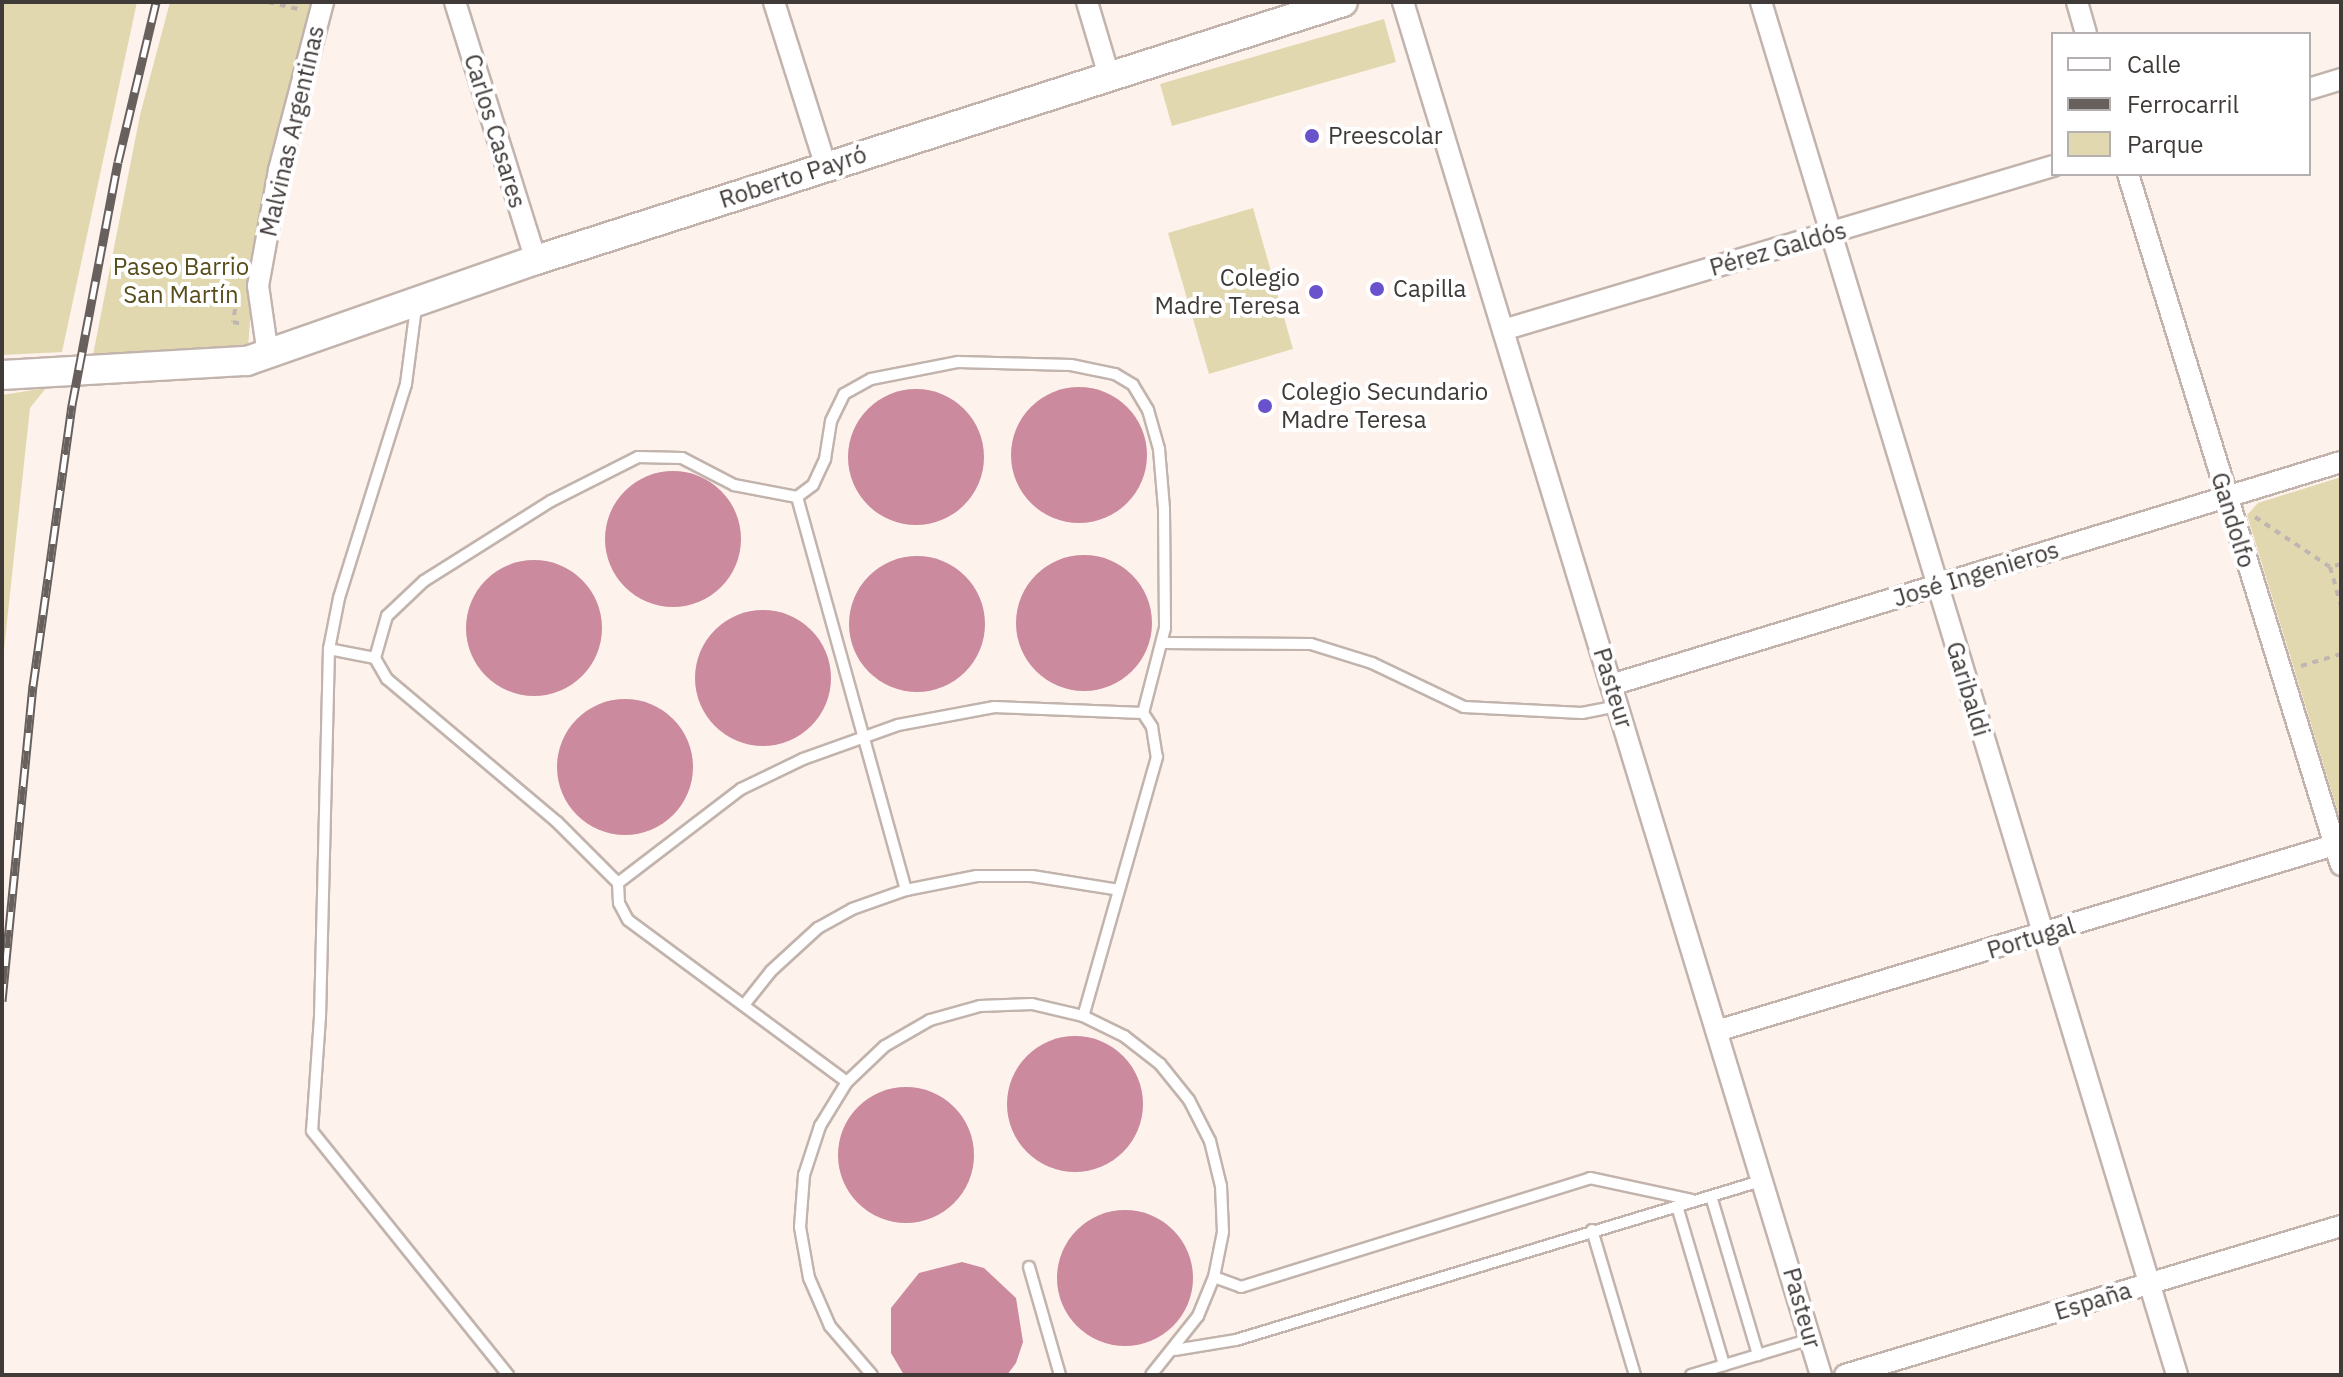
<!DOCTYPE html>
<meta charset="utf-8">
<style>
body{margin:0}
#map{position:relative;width:2343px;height:1377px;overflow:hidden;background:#fef2ed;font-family:"IBM Plex Sans",sans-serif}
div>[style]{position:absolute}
.green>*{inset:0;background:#e2d8af}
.water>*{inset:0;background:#cb8a9e}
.round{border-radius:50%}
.path>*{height:4px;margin-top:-2px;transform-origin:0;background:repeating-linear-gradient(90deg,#bfb5b1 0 6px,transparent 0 12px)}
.roads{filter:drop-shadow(2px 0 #c2b4ad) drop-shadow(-2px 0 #c2b4ad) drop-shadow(0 2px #c2b4ad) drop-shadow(0 -2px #c2b4ad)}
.lane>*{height:10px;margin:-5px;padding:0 5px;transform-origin:5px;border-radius:5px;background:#fff}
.street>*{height:20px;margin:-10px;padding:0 10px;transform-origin:10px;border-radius:10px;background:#fff}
.secondary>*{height:28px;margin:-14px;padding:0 14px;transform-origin:14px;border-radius:14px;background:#fff}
.rail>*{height:9px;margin-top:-4.5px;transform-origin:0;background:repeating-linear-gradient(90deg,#fff 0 18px,#67605d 0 36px);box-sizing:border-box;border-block:2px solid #67605d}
.dots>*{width:22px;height:22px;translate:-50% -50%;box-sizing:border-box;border:4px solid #fff;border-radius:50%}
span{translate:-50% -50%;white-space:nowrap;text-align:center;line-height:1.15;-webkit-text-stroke:8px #fff;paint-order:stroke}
.street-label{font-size:24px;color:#403a38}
.poi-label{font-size:24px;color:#403a38}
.left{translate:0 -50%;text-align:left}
.right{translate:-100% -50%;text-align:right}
.park-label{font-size:24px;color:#584d1d}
.frame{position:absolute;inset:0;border:4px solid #403a38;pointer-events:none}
.legend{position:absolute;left:2051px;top:32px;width:260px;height:144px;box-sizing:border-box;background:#fff;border:2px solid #b3b0af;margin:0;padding:10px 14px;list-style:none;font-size:24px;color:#403a38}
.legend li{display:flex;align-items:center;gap:16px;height:40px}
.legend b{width:40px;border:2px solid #b3b0af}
</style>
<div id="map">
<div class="green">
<div style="clip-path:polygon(2px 2px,137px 2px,62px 352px,2px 355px)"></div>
<div style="clip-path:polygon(170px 2px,317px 2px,253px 283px,248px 348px,116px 360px,93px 355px,140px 115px)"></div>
<div style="clip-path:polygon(1384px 19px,1396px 62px,1172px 126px,1160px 84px)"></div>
<div style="clip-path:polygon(1253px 208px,1293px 349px,1209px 374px,1168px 233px)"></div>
<div style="clip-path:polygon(46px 388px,30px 408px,2px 668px,2px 395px)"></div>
<div style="clip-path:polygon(2341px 477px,2341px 822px,2247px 515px,2258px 503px)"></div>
</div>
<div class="water">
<div class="round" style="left:1011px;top:387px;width:136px;height:136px"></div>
<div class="round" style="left:848px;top:389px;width:136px;height:136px"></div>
<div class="round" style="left:605px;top:471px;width:136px;height:136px"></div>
<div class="round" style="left:1016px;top:555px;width:136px;height:136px"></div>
<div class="round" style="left:849px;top:556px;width:136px;height:136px"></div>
<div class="round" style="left:466px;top:560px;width:136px;height:136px"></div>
<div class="round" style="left:695px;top:610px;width:136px;height:136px"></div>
<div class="round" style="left:557px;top:699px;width:136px;height:136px"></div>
<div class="round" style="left:1007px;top:1036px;width:136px;height:136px"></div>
<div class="round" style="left:838px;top:1087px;width:136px;height:136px"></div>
<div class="round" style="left:1057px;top:1210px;width:136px;height:136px"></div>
<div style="clip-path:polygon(962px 1262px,984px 1268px,1016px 1298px,1023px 1342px,1016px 1363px,1007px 1375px,904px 1375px,891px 1353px,891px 1308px,919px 1273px)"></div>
</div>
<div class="path">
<div style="left:268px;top:2px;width:32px;rotate:13deg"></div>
<div style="left:237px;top:297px;width:25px;rotate:99deg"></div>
<div style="left:233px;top:322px;width:10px;rotate:11deg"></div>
<div style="left:2255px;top:517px;width:90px;rotate:33.7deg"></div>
<div style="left:2341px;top:564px;width:11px;rotate:165deg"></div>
<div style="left:2330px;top:567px;width:41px;rotate:74.2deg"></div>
<div style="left:2301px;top:666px;width:42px;rotate:-16.7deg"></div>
</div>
<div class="roads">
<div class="lane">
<div style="left:416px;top:307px;width:78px;rotate:97.4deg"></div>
<div style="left:406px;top:384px;width:224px;rotate:107.4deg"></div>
<div style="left:339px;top:598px;width:52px;rotate:101.1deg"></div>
<div style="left:329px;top:649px;width:368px;rotate:91.4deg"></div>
<div style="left:320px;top:1017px;width:114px;rotate:94deg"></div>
<div style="left:312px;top:1131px;width:313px;rotate:51.2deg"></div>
<div style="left:797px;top:497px;width:408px;rotate:74.5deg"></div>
<div style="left:1163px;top:643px;width:148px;rotate:0.4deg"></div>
<div style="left:1311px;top:644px;width:64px;rotate:17.3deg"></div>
<div style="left:1372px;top:663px;width:102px;rotate:25.6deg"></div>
<div style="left:1464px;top:707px;width:118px;rotate:2.9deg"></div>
<div style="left:1582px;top:713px;width:37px;rotate:-11deg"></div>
<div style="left:329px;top:649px;width:47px;rotate:11.1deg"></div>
<div style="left:618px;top:883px;width:86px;rotate:-135deg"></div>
<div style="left:557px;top:822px;width:222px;rotate:-139.9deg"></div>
<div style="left:387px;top:679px;width:24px;rotate:-120deg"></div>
<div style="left:375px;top:658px;width:44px;rotate:-74.1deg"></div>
<div style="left:387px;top:616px;width:51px;rotate:-43.4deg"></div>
<div style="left:424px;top:581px;width:150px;rotate:-32.2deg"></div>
<div style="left:551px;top:501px;width:97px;rotate:-26.8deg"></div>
<div style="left:638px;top:457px;width:44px;rotate:1.3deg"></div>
<div style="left:682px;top:458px;width:59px;rotate:27.4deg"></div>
<div style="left:734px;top:485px;width:64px;rotate:10.8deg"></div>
<div style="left:797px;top:497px;width:20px;rotate:-37deg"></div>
<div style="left:813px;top:485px;width:29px;rotate:-65deg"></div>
<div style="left:825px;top:459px;width:38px;rotate:-81deg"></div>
<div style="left:831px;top:421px;width:30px;rotate:-64deg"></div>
<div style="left:844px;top:394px;width:31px;rotate:-29deg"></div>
<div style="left:871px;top:379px;width:89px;rotate:-11.1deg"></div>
<div style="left:958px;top:362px;width:113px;rotate:1.5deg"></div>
<div style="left:1071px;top:365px;width:45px;rotate:11.6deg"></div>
<div style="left:1115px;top:374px;width:21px;rotate:31deg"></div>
<div style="left:1133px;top:385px;width:29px;rotate:59deg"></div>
<div style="left:1148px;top:410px;width:41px;rotate:74.2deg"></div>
<div style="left:1159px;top:449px;width:60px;rotate:85.2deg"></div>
<div style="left:1164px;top:509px;width:119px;rotate:89.5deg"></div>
<div style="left:1165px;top:628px;width:88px;rotate:104.5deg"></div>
<div style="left:744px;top:1005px;width:43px;rotate:-51.5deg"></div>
<div style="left:771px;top:971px;width:64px;rotate:-42.5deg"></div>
<div style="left:818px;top:928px;width:39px;rotate:-29deg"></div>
<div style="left:852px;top:909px;width:57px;rotate:-19.4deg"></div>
<div style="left:906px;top:890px;width:72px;rotate:-11.2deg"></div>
<div style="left:977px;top:876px;width:55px"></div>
<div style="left:1032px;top:876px;width:88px;rotate:9.1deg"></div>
<div style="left:847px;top:1082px;width:272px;rotate:-143.5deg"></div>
<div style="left:628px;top:920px;width:19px;rotate:-118deg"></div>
<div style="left:619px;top:903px;width:20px;rotate:-93deg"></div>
<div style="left:618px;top:883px;width:155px;rotate:-37.4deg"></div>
<div style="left:741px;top:789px;width:69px;rotate:-25.8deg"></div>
<div style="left:803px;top:759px;width:101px;rotate:-19.7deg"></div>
<div style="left:898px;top:725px;width:98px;rotate:-10.6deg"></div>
<div style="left:994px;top:707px;width:149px;rotate:2.3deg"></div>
<div style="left:1143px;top:713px;width:17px;rotate:57deg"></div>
<div style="left:1152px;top:727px;width:30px;rotate:81deg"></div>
<div style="left:1157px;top:757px;width:269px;rotate:105.9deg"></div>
<div style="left:1711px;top:1196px;width:166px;rotate:73.5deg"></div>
<div style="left:1677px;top:1206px;width:166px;rotate:73.5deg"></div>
<div style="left:1592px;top:1230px;width:151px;rotate:73.5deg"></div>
<div style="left:1029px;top:1267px;width:112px;rotate:74deg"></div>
<div style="left:1214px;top:1277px;width:29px;rotate:20deg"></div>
<div style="left:1241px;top:1287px;width:366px;rotate:-17.3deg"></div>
<div style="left:1590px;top:1178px;width:104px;rotate:12.2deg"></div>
<div style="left:1175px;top:1350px;width:62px;rotate:-9.3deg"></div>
<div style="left:1236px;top:1340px;width:552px;rotate:-16.86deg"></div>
<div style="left:872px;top:1375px;width:65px;rotate:-130.6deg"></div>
<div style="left:830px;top:1326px;width:52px;rotate:-113.6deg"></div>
<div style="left:809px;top:1278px;width:52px;rotate:-100deg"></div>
<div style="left:800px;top:1227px;width:52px;rotate:-85.6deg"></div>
<div style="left:804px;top:1175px;width:52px;rotate:-71.9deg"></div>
<div style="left:820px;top:1126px;width:52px;rotate:-58.5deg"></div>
<div style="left:847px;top:1082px;width:52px;rotate:-43.5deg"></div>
<div style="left:885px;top:1046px;width:52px;rotate:-30deg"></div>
<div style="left:930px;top:1020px;width:52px;rotate:-15.6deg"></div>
<div style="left:980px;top:1006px;width:52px;rotate:-2.2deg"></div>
<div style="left:1032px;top:1004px;width:52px;rotate:13.2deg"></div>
<div style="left:1083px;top:1016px;width:46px;rotate:26deg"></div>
<div style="left:1124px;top:1036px;width:46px;rotate:37.9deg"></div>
<div style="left:1160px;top:1064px;width:46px;rotate:51.1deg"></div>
<div style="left:1189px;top:1100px;width:46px;rotate:62.9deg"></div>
<div style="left:1210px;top:1141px;width:46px;rotate:76.3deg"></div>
<div style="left:1221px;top:1186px;width:46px;rotate:87.5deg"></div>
<div style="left:1223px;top:1232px;width:46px;rotate:101.3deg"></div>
<div style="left:1214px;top:1277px;width:42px;rotate:112.3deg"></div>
<div style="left:1198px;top:1316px;width:75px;rotate:128.5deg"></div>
<div style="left:1691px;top:1375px;width:125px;rotate:-16.7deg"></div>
</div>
<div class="street">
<div style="left:455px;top:2px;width:270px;rotate:72.6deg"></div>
<div style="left:774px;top:2px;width:173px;rotate:72.5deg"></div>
<div style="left:1087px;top:2px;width:77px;rotate:73.4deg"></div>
<div style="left:1403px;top:2px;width:1435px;rotate:73.07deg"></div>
<div style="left:1761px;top:2px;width:1435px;rotate:73.14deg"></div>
<div style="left:2077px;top:2px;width:33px;rotate:74deg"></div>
<div style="left:2309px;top:89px;width:34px;rotate:-17deg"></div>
<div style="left:2128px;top:174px;width:723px;rotate:72.87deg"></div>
<div style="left:1503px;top:330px;width:574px;rotate:-16.6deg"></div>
<div style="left:268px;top:355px;width:70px;rotate:-98.2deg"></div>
<div style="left:258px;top:286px;width:118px;rotate:-79.7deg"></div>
<div style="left:279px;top:170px;width:174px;rotate:-75.3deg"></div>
<div style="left:1611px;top:685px;width:763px;rotate:-16.99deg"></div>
<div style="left:1720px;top:1030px;width:649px;rotate:-16.76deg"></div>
<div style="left:1845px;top:1375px;width:518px;rotate:-16.72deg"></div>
</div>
<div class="secondary">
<div style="left:2px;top:375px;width:245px;rotate:-3.3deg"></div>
<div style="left:247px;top:361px;width:306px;rotate:-19.3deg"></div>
<div style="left:536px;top:260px;width:847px;rotate:-17.73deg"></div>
</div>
</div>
<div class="rail">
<div style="left:2px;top:1001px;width:317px;rotate:-84.4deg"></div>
<div style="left:33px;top:686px;width:284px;rotate:-82.1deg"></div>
<div style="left:72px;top:405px;width:247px;rotate:-79.3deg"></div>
<div style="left:118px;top:162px;width:164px;rotate:-76.6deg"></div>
</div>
<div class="dots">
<div style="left:1312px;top:136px;background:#6952cb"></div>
<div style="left:1377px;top:289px;background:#6952cb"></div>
<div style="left:1316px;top:292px;background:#6952cb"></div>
<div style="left:1265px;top:406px;background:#6952cb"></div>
</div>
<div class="street-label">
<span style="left:292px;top:131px;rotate:-77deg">Malvinas Argentinas</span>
<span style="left:495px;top:131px;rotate:73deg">Carlos Casares</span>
<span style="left:793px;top:177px;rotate:-18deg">Roberto Payró</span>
<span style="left:1778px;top:249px;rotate:-16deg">Pérez Galdós</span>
<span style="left:2233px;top:520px;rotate:73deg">Gandolfo</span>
<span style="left:1976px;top:574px;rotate:-17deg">José Ingenieros</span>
<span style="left:1613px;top:688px;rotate:73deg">Pasteur</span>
<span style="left:1968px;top:689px;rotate:73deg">Garibaldi</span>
<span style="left:2031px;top:938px;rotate:-17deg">Portugal</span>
<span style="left:2093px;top:1301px;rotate:-17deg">España</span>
<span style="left:1802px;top:1308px;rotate:74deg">Pasteur</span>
</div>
<div class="poi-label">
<span class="left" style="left:1328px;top:136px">Preescolar</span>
<span class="right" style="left:1300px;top:292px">Colegio<br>Madre Teresa</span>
<span class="left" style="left:1393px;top:289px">Capilla</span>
<span class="left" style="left:1281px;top:406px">Colegio Secundario<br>Madre Teresa</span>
</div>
<div class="park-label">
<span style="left:181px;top:281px">Paseo Barrio<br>San Martín</span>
</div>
<div class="frame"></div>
<ul class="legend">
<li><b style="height:10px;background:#fff"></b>Calle</li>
<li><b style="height:10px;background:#67605d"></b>Ferrocarril</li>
<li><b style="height:22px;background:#e2d8af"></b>Parque</li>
</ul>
</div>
